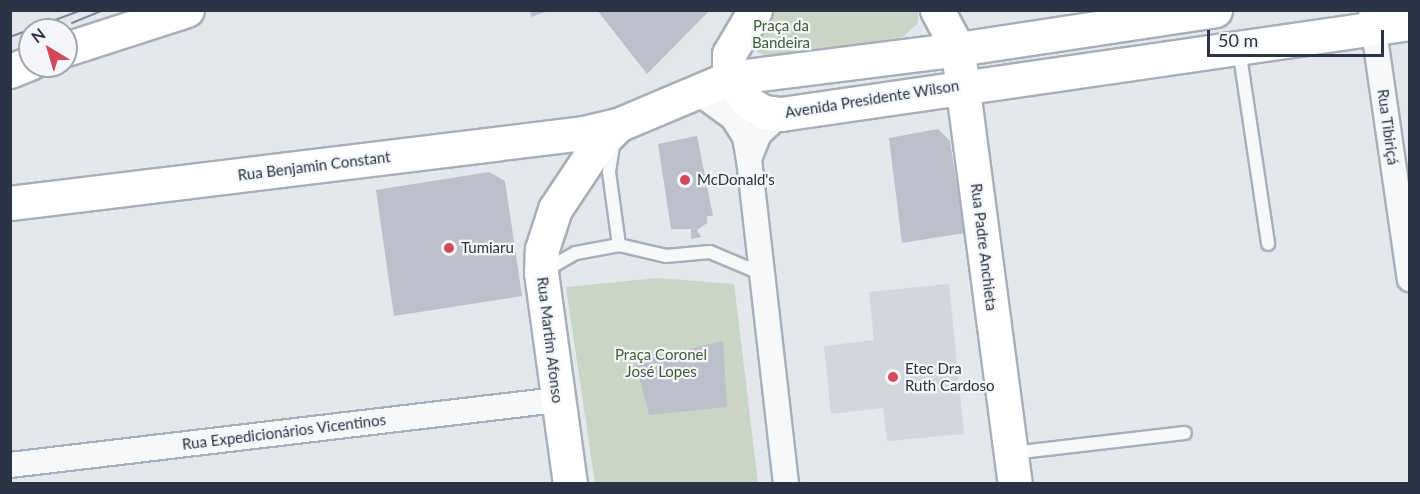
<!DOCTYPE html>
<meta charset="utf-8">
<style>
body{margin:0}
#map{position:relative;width:1420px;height:494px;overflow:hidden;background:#e4e7ec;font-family:Lato,sans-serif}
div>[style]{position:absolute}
.built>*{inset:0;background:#d2d6de}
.green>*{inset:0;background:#c9d6c5}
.building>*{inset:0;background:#bbc0ca}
.roads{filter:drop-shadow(2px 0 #a9aeb7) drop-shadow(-2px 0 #a9aeb7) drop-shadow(0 2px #a9aeb7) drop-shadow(0 -2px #a9aeb7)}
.lane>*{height:12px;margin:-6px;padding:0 6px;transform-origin:6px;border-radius:6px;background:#f7f8fa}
.street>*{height:24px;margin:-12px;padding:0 12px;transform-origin:12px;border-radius:12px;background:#f7f8fa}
.secondary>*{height:33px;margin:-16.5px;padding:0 16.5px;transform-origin:16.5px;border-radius:16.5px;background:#fff}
.primary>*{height:33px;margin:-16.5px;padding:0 16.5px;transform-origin:16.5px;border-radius:16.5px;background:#fff}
.tram>*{height:1.5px;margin:-0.75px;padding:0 0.75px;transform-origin:0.75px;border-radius:0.75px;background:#7d8696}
.dots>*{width:16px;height:16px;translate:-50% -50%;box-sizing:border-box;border:3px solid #f4f6f9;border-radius:50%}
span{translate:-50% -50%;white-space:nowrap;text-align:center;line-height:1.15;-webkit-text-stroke:4.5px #f4f6f9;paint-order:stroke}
.park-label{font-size:15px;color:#3f6138}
.street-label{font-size:15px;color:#2b3445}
.poi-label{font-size:15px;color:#2b3445}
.left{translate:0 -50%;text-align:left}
.frame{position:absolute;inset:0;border:12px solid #2b3445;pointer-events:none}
.north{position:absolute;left:18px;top:18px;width:60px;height:60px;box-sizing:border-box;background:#f4f6f9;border:2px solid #a4a8b1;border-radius:50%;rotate:322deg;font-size:16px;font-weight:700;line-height:24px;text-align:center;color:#2b3445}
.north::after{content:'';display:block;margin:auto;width:21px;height:27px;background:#d1495b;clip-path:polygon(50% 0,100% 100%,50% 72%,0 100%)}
.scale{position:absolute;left:1207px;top:30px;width:177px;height:27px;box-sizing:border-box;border:3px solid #2b3445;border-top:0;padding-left:8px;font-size:18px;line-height:21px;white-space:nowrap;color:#2b3445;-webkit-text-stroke:4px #f4f6f9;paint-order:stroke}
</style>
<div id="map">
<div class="built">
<div style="clip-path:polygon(949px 284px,964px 434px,887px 441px,883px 408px,831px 414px,824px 346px,874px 340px,869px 292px)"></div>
</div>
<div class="green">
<div style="clip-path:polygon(918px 10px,918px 23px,903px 37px,772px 58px,757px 52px,752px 42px,770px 11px)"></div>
<div style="clip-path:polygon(658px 278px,734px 284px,758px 483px,595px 483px,566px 287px)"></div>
</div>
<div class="building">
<div style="clip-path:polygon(530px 10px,548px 10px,548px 11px,531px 17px)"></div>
<div style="clip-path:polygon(597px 10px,710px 10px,647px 74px)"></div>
<div style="clip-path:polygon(938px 129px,950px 141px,964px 233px,902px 243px,889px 138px)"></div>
<div style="clip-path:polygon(697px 136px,713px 216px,707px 216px,707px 223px,697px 230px,701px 237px,691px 239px,691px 229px,671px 229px,658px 144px)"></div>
<div style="clip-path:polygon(489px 172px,505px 181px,522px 296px,394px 316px,376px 190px)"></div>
<div style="clip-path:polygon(723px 341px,727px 407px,649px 415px,635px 361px)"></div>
</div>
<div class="roads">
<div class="lane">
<div style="left:1239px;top:49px;width:197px;rotate:81.5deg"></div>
<div style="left:614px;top:140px;width:32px;rotate:99deg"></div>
<div style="left:609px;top:172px;width:74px;rotate:82.2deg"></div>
<div style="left:546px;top:270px;width:34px;rotate:-30deg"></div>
<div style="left:576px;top:253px;width:44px;rotate:-10.5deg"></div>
<div style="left:619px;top:245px;width:48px;rotate:13.2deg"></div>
<div style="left:666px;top:256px;width:44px;rotate:-5.2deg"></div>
<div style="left:710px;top:252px;width:56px;rotate:22.9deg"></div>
<div style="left:1012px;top:453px;width:174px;rotate:-6.6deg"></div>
</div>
<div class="street">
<div style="left:1371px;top:10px;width:272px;rotate:81.8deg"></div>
<div style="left:696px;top:91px;width:46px;rotate:36.1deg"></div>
<div style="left:733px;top:118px;width:22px;rotate:58deg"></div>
<div style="left:745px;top:137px;width:22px;rotate:80deg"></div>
<div style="left:781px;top:114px;width:30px;rotate:138deg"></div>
<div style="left:759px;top:134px;width:27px;rotate:112deg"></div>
<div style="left:749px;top:159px;width:327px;rotate:83.5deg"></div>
<div style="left:10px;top:465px;width:551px;rotate:-6.78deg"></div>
</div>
<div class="secondary">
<div style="left:66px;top:49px;width:127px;rotate:-17.9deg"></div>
<div style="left:959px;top:60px;width:428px;rotate:82.5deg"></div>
<div style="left:10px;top:71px;width:22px;rotate:-22deg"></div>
<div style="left:10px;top:203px;width:577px;rotate:-6.96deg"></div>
<div style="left:583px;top:133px;width:36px;rotate:-13deg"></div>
<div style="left:570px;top:484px;width:213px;rotate:-97.8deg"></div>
<div style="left:541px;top:273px;width:24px;rotate:-88deg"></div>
<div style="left:542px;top:249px;width:42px;rotate:-72deg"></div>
<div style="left:555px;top:209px;width:76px;rotate:-56.3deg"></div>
<div style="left:597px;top:146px;width:30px;rotate:-45deg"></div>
<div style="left:618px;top:125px;width:121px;rotate:-22.9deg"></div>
<div style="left:729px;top:78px;width:231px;rotate:-7.2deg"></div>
</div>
<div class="primary">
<div style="left:755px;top:10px;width:51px;rotate:120.6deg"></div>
<div style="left:729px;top:54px;width:24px;rotate:90deg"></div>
<div style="left:729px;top:78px;width:33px;rotate:51deg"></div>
<div style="left:750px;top:104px;width:16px;rotate:30deg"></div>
<div style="left:764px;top:112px;width:17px;rotate:7deg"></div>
<div style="left:781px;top:114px;width:636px;rotate:-8.23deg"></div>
<div style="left:937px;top:10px;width:44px;rotate:61.7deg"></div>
<div style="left:958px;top:49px;width:260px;rotate:-8.6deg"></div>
</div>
</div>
<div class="tram">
<div style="left:72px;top:23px;width:35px;rotate:-22deg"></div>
<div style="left:10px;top:37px;width:77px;rotate:-20.6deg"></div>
</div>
<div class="dots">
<div style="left:685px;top:180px;background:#d1495b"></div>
<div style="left:449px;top:248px;background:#d1495b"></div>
<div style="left:893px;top:377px;background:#d1495b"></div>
</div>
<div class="park-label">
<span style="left:781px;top:34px">Praça da<br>Bandeira</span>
<span style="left:661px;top:363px">Praça Coronel<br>José Lopes</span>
</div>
<div class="street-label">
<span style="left:872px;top:99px;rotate:-9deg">Avenida Presidente Wilson</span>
<span style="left:1388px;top:127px;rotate:82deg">Rua Tibiriçá</span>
<span style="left:314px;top:166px;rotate:-7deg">Rua Benjamin Constant</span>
<span style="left:984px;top:247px;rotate:83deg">Rua Padre Anchieta</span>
<span style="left:550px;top:340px;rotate:83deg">Rua Martim Afonso</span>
<span style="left:284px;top:432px;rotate:-7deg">Rua Expedicionários Vicentinos</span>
</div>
<div class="poi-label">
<span class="left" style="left:697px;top:180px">McDonald's</span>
<span class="left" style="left:461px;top:248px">Tumiaru</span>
<span class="left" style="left:905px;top:377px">Etec Dra<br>Ruth Cardoso</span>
</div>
<div class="frame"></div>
<div class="north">N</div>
<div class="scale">50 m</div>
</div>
